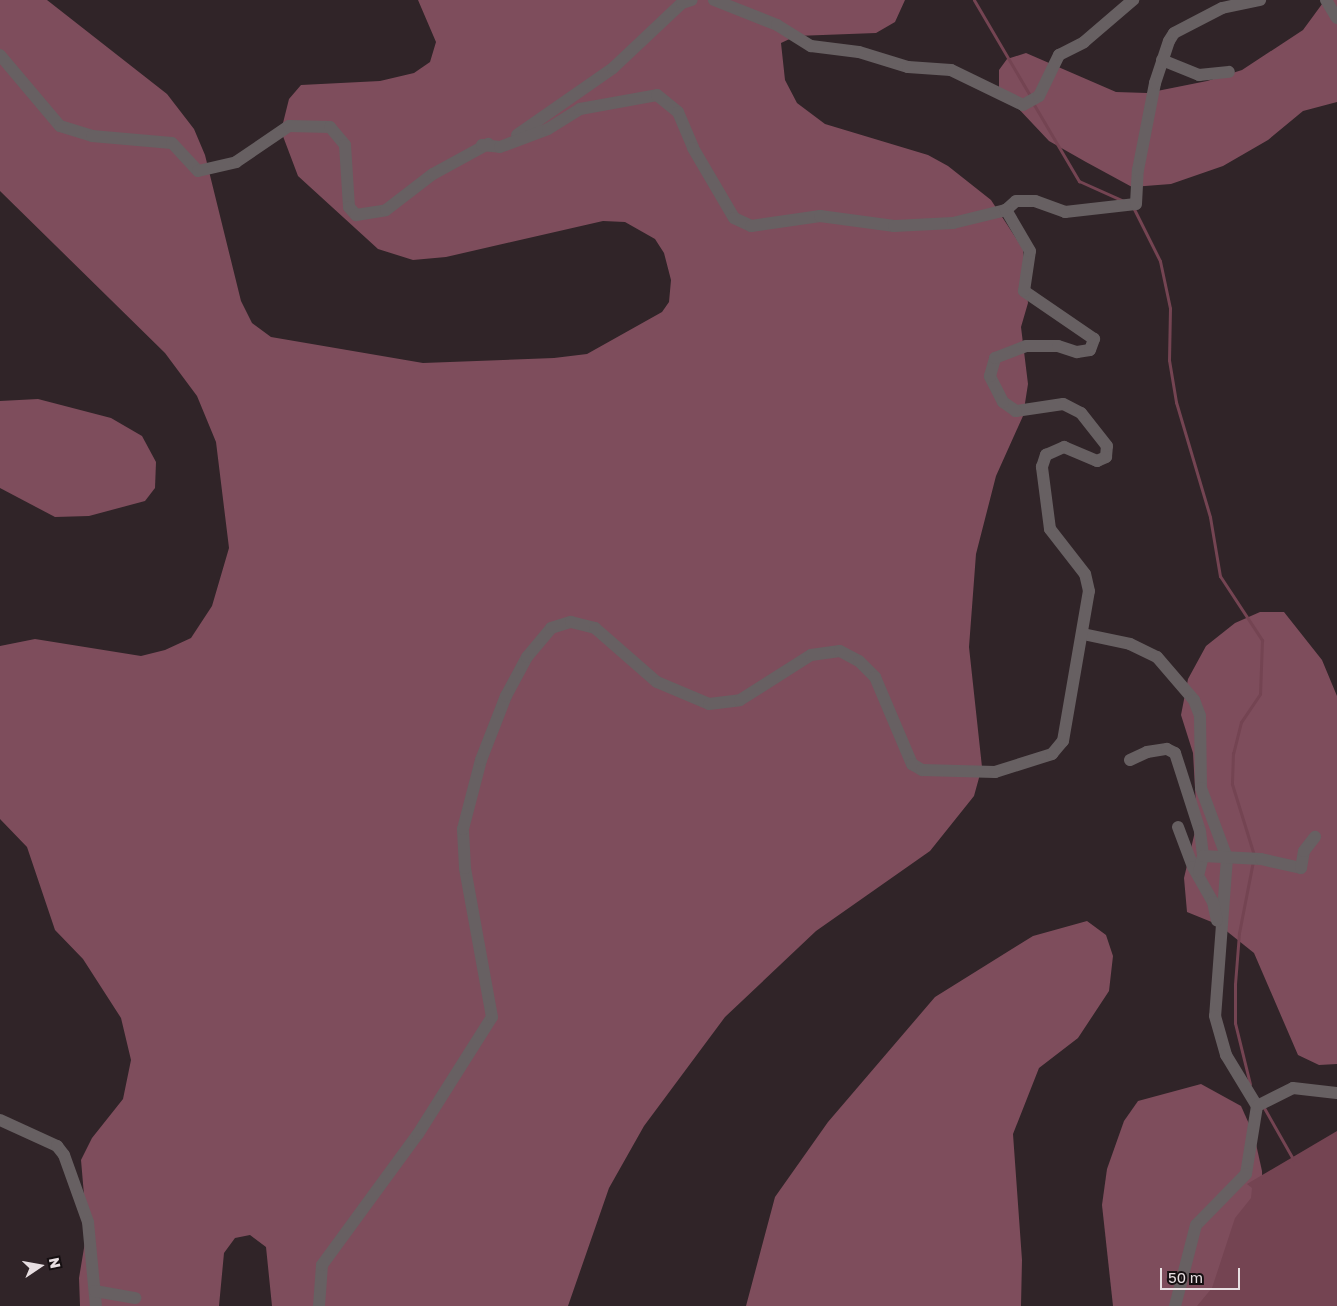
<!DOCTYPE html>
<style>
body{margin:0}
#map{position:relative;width:1337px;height:1306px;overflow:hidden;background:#302428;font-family:"Golos Text",sans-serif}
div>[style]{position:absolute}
.forest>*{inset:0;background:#7e4d5c}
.water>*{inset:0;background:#744452}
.stream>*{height:3px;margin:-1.5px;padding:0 1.5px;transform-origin:1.5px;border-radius:1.5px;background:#744452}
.minor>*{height:12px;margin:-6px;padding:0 6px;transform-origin:6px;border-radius:6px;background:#676062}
span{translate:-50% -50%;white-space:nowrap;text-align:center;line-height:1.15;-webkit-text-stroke:4.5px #150f11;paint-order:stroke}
.north{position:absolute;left:15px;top:1241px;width:50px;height:50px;-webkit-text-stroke:4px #150f11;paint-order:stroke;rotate:78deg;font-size:14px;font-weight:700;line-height:20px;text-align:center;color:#e8dfe2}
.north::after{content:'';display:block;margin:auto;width:18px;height:22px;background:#e8dfe2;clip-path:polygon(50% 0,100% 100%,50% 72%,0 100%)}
.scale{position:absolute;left:1160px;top:1268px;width:80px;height:22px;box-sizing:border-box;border:2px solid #e8dfe2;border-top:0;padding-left:6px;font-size:15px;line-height:18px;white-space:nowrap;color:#e8dfe2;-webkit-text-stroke:4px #150f11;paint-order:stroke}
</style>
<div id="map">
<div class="forest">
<div style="clip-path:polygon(0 0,47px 0,167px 94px,194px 129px,205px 155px,241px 301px,252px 323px,271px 337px,423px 363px,554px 358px,587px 354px,662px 312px,669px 302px,671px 280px,664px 253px,655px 239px,625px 222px,603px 221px,446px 257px,413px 260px,378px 249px,298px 176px,281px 131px,289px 99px,301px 85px,380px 81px,414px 73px,430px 62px,436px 42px,418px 0,905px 0,895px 22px,876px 33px,796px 36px,781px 43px,785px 80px,797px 103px,825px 124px,928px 155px,948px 166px,991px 200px,1023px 249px,1028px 303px,1021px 327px,1028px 384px,1023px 416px,996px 476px,976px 554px,969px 647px,982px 767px,974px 796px,930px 851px,816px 931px,725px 1017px,644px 1126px,609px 1188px,568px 1306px,272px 1306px,266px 1247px,250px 1235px,235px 1238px,224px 1253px,219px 1306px,80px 1306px,79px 1278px,87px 1230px,81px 1160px,92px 1138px,123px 1099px,131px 1060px,121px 1018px,83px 959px,55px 930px,27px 847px,0 819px,0 646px,35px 639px,141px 656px,165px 650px,191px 638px,212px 606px,229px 548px,216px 442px,197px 396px,165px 353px,0 191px)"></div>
<div style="clip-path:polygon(1325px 0,1337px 0,1337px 102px,1303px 111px,1268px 140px,1223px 166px,1171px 184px,1132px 187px,1086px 162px,1049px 141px,999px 88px,999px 70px,1007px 59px,1026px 53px,1116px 92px,1147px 93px,1207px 81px,1242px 70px,1303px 30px)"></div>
<div style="clip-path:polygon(38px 399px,111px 418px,142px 436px,156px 462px,155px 488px,145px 501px,89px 516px,55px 517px,0 488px,0 401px)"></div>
<div style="clip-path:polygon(1260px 612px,1284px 612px,1322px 660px,1337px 696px,1337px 1064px,1319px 1065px,1298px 1055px,1254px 953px,1219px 925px,1187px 912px,1184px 878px,1197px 823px,1193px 753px,1181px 715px,1188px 679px,1206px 646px,1235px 623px)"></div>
<div style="clip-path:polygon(1087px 921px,1106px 935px,1113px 956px,1109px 991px,1078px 1038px,1039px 1068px,1013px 1134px,1022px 1260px,1021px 1306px,746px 1306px,775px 1197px,828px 1122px,935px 997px,1033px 936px)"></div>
<div style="clip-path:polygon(1201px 1084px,1241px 1106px,1254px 1135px,1262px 1171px,1263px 1204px,1242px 1306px,1113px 1306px,1102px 1205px,1107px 1169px,1124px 1121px,1138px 1101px)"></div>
</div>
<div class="water">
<div style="clip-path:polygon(1337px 1131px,1337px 1306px,1197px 1306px,1212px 1288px,1235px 1218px,1251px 1198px,1252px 1188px,1247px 1184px)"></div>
</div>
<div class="stream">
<div style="left:974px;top:0;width:113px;rotate:59.6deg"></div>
<div style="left:1033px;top:103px;width:91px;rotate:59.5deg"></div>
<div style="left:1079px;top:181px;width:51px;rotate:24.1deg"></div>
<div style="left:1133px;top:207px;width:60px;rotate:63.4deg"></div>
<div style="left:1160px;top:261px;width:48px;rotate:78deg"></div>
<div style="left:1170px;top:308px;width:52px;rotate:91.1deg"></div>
<div style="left:1169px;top:360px;width:43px;rotate:80.5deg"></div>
<div style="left:1176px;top:402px;width:120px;rotate:73.5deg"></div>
<div style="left:1210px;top:517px;width:60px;rotate:80.4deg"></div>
<div style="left:1220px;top:576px;width:77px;rotate:56.7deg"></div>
<div style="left:1262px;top:640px;width:54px;rotate:92.1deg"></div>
<div style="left:1260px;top:694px;width:34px;rotate:124deg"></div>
<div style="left:1241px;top:722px;width:32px;rotate:104deg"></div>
<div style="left:1233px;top:753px;width:31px;rotate:92deg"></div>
<div style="left:1232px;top:784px;width:74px;rotate:72.8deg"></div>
<div style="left:1250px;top:1084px;width:63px;rotate:-103.8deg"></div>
<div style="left:1235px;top:1023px;width:39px;rotate:-90deg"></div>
<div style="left:1235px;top:984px;width:51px;rotate:-85.5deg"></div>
<div style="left:1239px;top:933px;width:73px;rotate:-79deg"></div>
<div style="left:1263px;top:1106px;width:61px;rotate:60.5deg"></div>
</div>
<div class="minor">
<div style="left:714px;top:0;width:68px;rotate:21.6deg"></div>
<div style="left:777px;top:25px;width:40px;rotate:32deg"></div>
<div style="left:811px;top:46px;width:48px;rotate:7.1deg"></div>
<div style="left:859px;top:52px;width:51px;rotate:17deg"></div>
<div style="left:908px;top:67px;width:43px;rotate:4deg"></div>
<div style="left:951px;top:70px;width:80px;rotate:25.9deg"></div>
<div style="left:1023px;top:105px;width:18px;rotate:-29deg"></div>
<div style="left:1039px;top:96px;width:46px;rotate:-64deg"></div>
<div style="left:1059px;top:55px;width:28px;rotate:-27deg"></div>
<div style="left:1084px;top:42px;width:65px;rotate:-40.6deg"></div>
<div style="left:1326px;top:0;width:21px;rotate:59deg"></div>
<div style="left:0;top:55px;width:93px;rotate:49.8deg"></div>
<div style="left:60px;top:126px;width:34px;rotate:17deg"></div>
<div style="left:92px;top:136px;width:80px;rotate:5deg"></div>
<div style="left:172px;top:143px;width:38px;rotate:47deg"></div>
<div style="left:198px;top:171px;width:39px;rotate:-13deg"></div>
<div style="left:236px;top:162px;width:64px;rotate:-34.2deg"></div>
<div style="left:289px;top:126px;width:41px;rotate:1.4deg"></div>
<div style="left:330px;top:127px;width:23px;rotate:50deg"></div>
<div style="left:345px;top:145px;width:62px;rotate:86.3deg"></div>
<div style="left:349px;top:207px;width:11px;rotate:49deg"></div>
<div style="left:356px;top:215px;width:30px;rotate:-9deg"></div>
<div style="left:386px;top:210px;width:59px;rotate:-37.5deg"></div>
<div style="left:433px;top:174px;width:63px;rotate:-28.6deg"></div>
<div style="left:1162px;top:60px;width:40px;rotate:22deg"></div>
<div style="left:1199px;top:75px;width:30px;rotate:-6deg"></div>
<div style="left:517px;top:135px;width:117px;rotate:-34.9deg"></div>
<div style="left:613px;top:68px;width:95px;rotate:-43.3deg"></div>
<div style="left:682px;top:3px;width:10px;rotate:-17deg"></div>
<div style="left:482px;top:145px;width:18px;rotate:6deg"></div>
<div style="left:500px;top:147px;width:51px;rotate:-20.6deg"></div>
<div style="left:548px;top:129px;width:38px;rotate:-32deg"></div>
<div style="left:580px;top:109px;width:78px;rotate:-10.3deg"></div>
<div style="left:657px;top:95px;width:27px;rotate:39deg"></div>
<div style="left:678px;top:112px;width:39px;rotate:67deg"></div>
<div style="left:693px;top:148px;width:81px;rotate:59.6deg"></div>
<div style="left:734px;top:218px;width:19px;rotate:25deg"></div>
<div style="left:751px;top:226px;width:70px;rotate:-8.2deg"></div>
<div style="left:820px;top:216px;width:75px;rotate:7.7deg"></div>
<div style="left:894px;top:226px;width:59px;rotate:-2.9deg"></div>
<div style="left:953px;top:223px;width:55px;rotate:-13.8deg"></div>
<div style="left:1006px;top:210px;width:13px;rotate:-42deg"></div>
<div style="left:1016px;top:201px;width:19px"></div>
<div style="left:1035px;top:201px;width:32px;rotate:20deg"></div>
<div style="left:1065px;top:212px;width:71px;rotate:-6.4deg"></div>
<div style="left:1136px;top:204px;width:34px;rotate:-87deg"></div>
<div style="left:1138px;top:170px;width:89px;rotate:-78.9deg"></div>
<div style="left:1155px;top:83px;width:44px;rotate:-71.6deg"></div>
<div style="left:1169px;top:41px;width:9px;rotate:-58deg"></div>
<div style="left:1174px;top:33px;width:54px;rotate:-27.5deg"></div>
<div style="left:1222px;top:8px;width:39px;rotate:-12deg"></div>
<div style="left:1083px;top:634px;width:48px;rotate:12deg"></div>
<div style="left:1130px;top:644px;width:30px;rotate:26deg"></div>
<div style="left:1157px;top:657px;width:57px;rotate:49.3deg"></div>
<div style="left:1194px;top:700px;width:17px;rotate:69deg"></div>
<div style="left:1200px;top:716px;width:72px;rotate:89.2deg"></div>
<div style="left:1201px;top:788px;width:75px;rotate:69.6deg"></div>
<div style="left:1227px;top:858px;width:158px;rotate:94.3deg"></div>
<div style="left:1215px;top:1016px;width:41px;rotate:74.2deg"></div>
<div style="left:1226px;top:1055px;width:60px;rotate:58.7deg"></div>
<div style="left:1257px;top:1106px;width:69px;rotate:99.2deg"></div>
<div style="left:1246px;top:1174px;width:71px;rotate:134.4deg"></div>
<div style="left:1196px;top:1225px;width:84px;rotate:104.5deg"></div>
<div style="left:1130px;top:760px;width:19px;rotate:-25deg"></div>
<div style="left:1147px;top:752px;width:20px;rotate:-9deg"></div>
<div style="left:1167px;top:749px;width:9px;rotate:27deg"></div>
<div style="left:1175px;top:753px;width:82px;rotate:72.2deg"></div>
<div style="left:1200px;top:831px;width:25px;rotate:83deg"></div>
<div style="left:1178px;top:827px;width:43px;rotate:69.4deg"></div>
<div style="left:1193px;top:867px;width:40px;rotate:60.3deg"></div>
<div style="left:1213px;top:902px;width:19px;rotate:78deg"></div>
<div style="left:1199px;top:872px;width:16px;rotate:-76deg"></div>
<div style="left:1203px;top:856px;width:58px;rotate:3deg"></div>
<div style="left:1261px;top:859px;width:41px;rotate:12.7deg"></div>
<div style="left:1301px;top:868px;width:17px;rotate:-80deg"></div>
<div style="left:1304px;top:851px;width:18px;rotate:-52deg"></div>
<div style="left:1257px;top:1106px;width:40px;rotate:-26.6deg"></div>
<div style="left:1293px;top:1088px;width:44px;rotate:6.5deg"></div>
<div style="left:0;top:1120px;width:63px;rotate:24.5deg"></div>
<div style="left:57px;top:1146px;width:11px;rotate:52deg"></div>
<div style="left:64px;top:1155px;width:71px;rotate:70.3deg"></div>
<div style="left:88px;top:1222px;width:84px;rotate:84.6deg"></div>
<div style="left:95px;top:1291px;width:41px;rotate:9.9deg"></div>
<div style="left:319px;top:1306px;width:41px;rotate:-85.8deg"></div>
<div style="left:322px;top:1265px;width:162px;rotate:-53.8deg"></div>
<div style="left:418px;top:1134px;width:138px;rotate:-57.7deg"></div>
<div style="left:492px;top:1017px;width:151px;rotate:-100.3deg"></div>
<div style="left:465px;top:868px;width:39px;rotate:-93deg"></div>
<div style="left:463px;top:829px;width:71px;rotate:-75.4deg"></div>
<div style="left:481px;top:760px;width:69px;rotate:-68.7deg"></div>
<div style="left:506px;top:696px;width:44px;rotate:-61.7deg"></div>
<div style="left:527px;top:657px;width:38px;rotate:-50deg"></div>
<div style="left:551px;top:628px;width:21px;rotate:-17deg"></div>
<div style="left:571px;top:622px;width:25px;rotate:14deg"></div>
<div style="left:595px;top:628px;width:82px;rotate:41.1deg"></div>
<div style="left:657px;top:682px;width:56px;rotate:22.9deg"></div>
<div style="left:709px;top:704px;width:31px;rotate:-7deg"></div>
<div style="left:740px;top:700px;width:84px;rotate:-32.4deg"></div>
<div style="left:811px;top:655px;width:29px;rotate:-8deg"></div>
<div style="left:840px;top:651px;width:21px;rotate:28deg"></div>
<div style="left:859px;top:661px;width:23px;rotate:45deg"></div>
<div style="left:875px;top:677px;width:95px;rotate:67deg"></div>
<div style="left:912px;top:764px;width:12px;rotate:31deg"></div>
<div style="left:922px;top:770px;width:73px;rotate:1.6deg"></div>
<div style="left:995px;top:772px;width:60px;rotate:-17.5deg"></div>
<div style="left:1052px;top:754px;width:17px;rotate:-50deg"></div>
<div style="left:1063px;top:741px;width:152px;rotate:-80.2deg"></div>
<div style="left:1089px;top:591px;width:17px;rotate:-103deg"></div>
<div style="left:1085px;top:574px;width:57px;rotate:-127.9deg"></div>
<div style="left:1050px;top:529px;width:63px;rotate:-97.4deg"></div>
<div style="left:1042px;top:467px;width:13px;rotate:-72deg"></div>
<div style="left:1046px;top:455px;width:20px;rotate:-24deg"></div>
<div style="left:1064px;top:447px;width:36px;rotate:23deg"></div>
<div style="left:1097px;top:461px;width:10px;rotate:-24deg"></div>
<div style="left:1106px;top:457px;width:11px;rotate:-85deg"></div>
<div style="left:1107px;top:446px;width:42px;rotate:-128.2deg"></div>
<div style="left:1081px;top:413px;width:20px;rotate:-153deg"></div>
<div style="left:1063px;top:404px;width:48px;rotate:171.5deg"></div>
<div style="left:1016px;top:411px;width:16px;rotate:-145deg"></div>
<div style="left:1003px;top:402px;width:29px;rotate:-117deg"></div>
<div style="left:990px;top:376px;width:19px;rotate:-74deg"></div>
<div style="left:995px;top:358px;width:33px;rotate:-21deg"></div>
<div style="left:1026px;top:346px;width:32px"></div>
<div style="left:1058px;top:346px;width:20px;rotate:18deg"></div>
<div style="left:1077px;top:352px;width:13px;rotate:-9deg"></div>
<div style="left:1090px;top:350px;width:12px;rotate:-70deg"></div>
<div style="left:1094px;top:339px;width:85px;rotate:-145.6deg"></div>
<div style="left:1024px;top:291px;width:40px;rotate:-81.5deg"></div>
<div style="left:1030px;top:251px;width:48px;rotate:-120.3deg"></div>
</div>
<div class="north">N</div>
<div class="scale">50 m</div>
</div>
